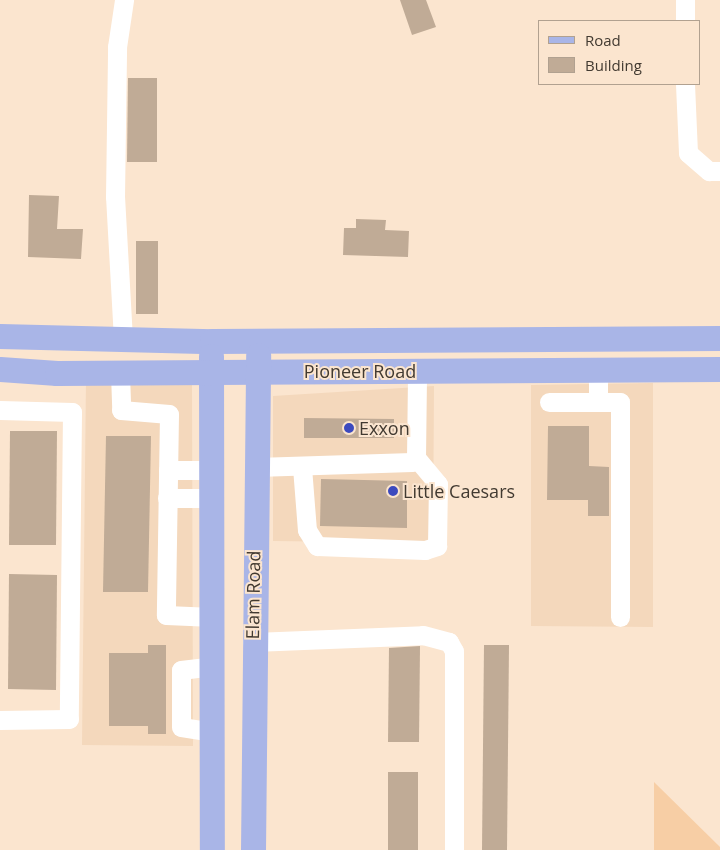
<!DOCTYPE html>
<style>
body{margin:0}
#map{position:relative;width:720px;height:850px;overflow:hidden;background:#fbe5cf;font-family:"Open Sans",sans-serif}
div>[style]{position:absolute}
.built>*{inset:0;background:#f4d8bc}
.green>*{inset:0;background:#f7cea5}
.building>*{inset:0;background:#c0ab96}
.minor>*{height:19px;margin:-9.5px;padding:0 9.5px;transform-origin:9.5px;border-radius:9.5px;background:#fff}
.major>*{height:25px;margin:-12.5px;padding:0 12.5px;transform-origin:12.5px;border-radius:12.5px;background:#a9b5e7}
.dots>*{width:14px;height:14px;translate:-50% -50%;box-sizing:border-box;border:2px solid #fbe5cf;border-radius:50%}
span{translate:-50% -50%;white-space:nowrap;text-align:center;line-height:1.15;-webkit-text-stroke:4px #fbe5cf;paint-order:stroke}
.street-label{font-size:18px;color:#423a31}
.poi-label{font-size:18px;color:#423a31}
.left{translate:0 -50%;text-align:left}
.legend{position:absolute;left:538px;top:20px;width:162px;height:65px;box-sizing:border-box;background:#fbe5cf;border:1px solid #b1a190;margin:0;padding:6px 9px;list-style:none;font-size:15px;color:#423a31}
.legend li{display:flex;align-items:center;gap:10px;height:25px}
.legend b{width:25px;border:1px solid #b1a190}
</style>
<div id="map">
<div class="built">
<div style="clip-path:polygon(86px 379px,192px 385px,193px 746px,82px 745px)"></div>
<div style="clip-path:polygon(653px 383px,653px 627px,531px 626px,531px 385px)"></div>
<div style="clip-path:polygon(434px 386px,433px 543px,273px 541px,273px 396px)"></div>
</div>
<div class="green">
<div style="clip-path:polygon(654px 782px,720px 847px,720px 850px,654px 850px)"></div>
</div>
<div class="building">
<div style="clip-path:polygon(400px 0,426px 0,436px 27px,412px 35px)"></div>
<div style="clip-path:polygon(128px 78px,157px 78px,157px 162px,127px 162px)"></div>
<div style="clip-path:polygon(29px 195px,59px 196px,57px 229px,83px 229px,81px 259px,28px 257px)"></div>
<div style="clip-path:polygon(356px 219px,386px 220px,385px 230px,409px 231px,408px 257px,343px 255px,344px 228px,356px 228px)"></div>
<div style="clip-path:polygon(136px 241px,158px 241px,158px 314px,136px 314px)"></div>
<div style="clip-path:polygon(304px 418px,394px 419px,394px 438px,304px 438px)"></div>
<div style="clip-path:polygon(548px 426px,589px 426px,589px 466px,609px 467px,609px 516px,588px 516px,588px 500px,547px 500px)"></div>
<div style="clip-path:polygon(10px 431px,57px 431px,56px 545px,9px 545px)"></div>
<div style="clip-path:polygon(106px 436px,151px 436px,148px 592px,103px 592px)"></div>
<div style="clip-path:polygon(321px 479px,407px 481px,407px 528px,320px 526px)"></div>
<div style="clip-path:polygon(9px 574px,57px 575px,56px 690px,8px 689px)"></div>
<div style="clip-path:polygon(148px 645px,166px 645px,166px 734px,148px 734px,148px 726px,109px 726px,109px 653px,148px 653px)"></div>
<div style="clip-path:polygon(484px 645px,509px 645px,507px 850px,482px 850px)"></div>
<div style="clip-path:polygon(420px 646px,419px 742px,388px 742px,389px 648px)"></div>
<div style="clip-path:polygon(388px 772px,418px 772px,418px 850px,388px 850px)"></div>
</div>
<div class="minor">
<div style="left:685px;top:21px;width:21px;rotate:-90deg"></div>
<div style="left:685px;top:84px;width:69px;rotate:87.5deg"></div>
<div style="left:688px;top:153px;width:28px;rotate:41deg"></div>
<div style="left:709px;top:171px;width:11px"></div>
<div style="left:123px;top:339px;width:142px;rotate:-93.2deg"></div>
<div style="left:115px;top:197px;width:150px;rotate:-89.2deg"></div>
<div style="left:117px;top:47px;width:48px;rotate:-81.5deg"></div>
<div style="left:598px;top:370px;width:32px;rotate:90deg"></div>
<div style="left:598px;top:402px;width:22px"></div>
<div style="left:620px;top:402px;width:215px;rotate:90deg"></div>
<div style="left:120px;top:373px;width:37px;rotate:88deg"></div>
<div style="left:121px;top:410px;width:48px;rotate:4.8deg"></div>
<div style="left:169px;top:414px;width:201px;rotate:90.9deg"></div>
<div style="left:166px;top:615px;width:47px;rotate:2.4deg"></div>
<div style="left:549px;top:402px;width:49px"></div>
<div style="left:0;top:410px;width:72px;rotate:1.6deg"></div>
<div style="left:72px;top:412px;width:307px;rotate:90.6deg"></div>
<div style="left:69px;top:719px;width:69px;rotate:179.2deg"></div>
<div style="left:256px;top:467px;width:156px;rotate:-1.8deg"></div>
<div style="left:412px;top:462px;width:6px;rotate:-45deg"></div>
<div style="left:416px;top:458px;width:87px;rotate:-89.3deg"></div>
<div style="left:302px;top:467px;width:63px;rotate:85.5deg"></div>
<div style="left:307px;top:530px;width:19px;rotate:58deg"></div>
<div style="left:317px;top:546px;width:108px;rotate:2.1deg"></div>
<div style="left:425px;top:550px;width:13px;rotate:-18deg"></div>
<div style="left:437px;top:546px;width:62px;rotate:-89.1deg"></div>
<div style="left:438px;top:484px;width:34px;rotate:-130deg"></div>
<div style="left:168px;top:470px;width:43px"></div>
<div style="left:167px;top:498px;width:45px"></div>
<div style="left:252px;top:642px;width:171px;rotate:-2.3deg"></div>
<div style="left:423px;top:635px;width:27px;rotate:15deg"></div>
<div style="left:449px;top:642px;width:10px;rotate:61deg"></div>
<div style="left:454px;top:651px;width:199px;rotate:90deg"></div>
<div style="left:213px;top:732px;width:32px;rotate:-171deg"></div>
<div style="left:181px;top:727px;width:57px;rotate:-90deg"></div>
<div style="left:181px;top:670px;width:32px;rotate:-7deg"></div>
</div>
<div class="major">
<div style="left:0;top:336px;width:212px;rotate:1.4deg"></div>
<div style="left:212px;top:341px;width:508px;rotate:-0.34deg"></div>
<div style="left:211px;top:356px;width:494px;rotate:89.9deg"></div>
<div style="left:0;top:369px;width:57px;rotate:4deg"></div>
<div style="left:57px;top:373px;width:663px;rotate:-0.35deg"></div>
<div style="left:253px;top:850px;width:495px;rotate:-89.4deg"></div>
</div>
<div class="dots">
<div style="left:349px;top:428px;background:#3c4abe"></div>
<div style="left:393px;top:491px;background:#3c4abe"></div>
</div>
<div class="street-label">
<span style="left:360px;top:371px">Pioneer Road</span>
<span style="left:253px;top:595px;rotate:-89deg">Elam Road</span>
</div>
<div class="poi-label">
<span class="left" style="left:359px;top:428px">Exxon</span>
<span class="left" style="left:403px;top:491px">Little Caesars</span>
</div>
<ul class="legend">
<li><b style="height:6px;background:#a9b5e7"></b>Road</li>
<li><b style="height:14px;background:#c0ab96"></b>Building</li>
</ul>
</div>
